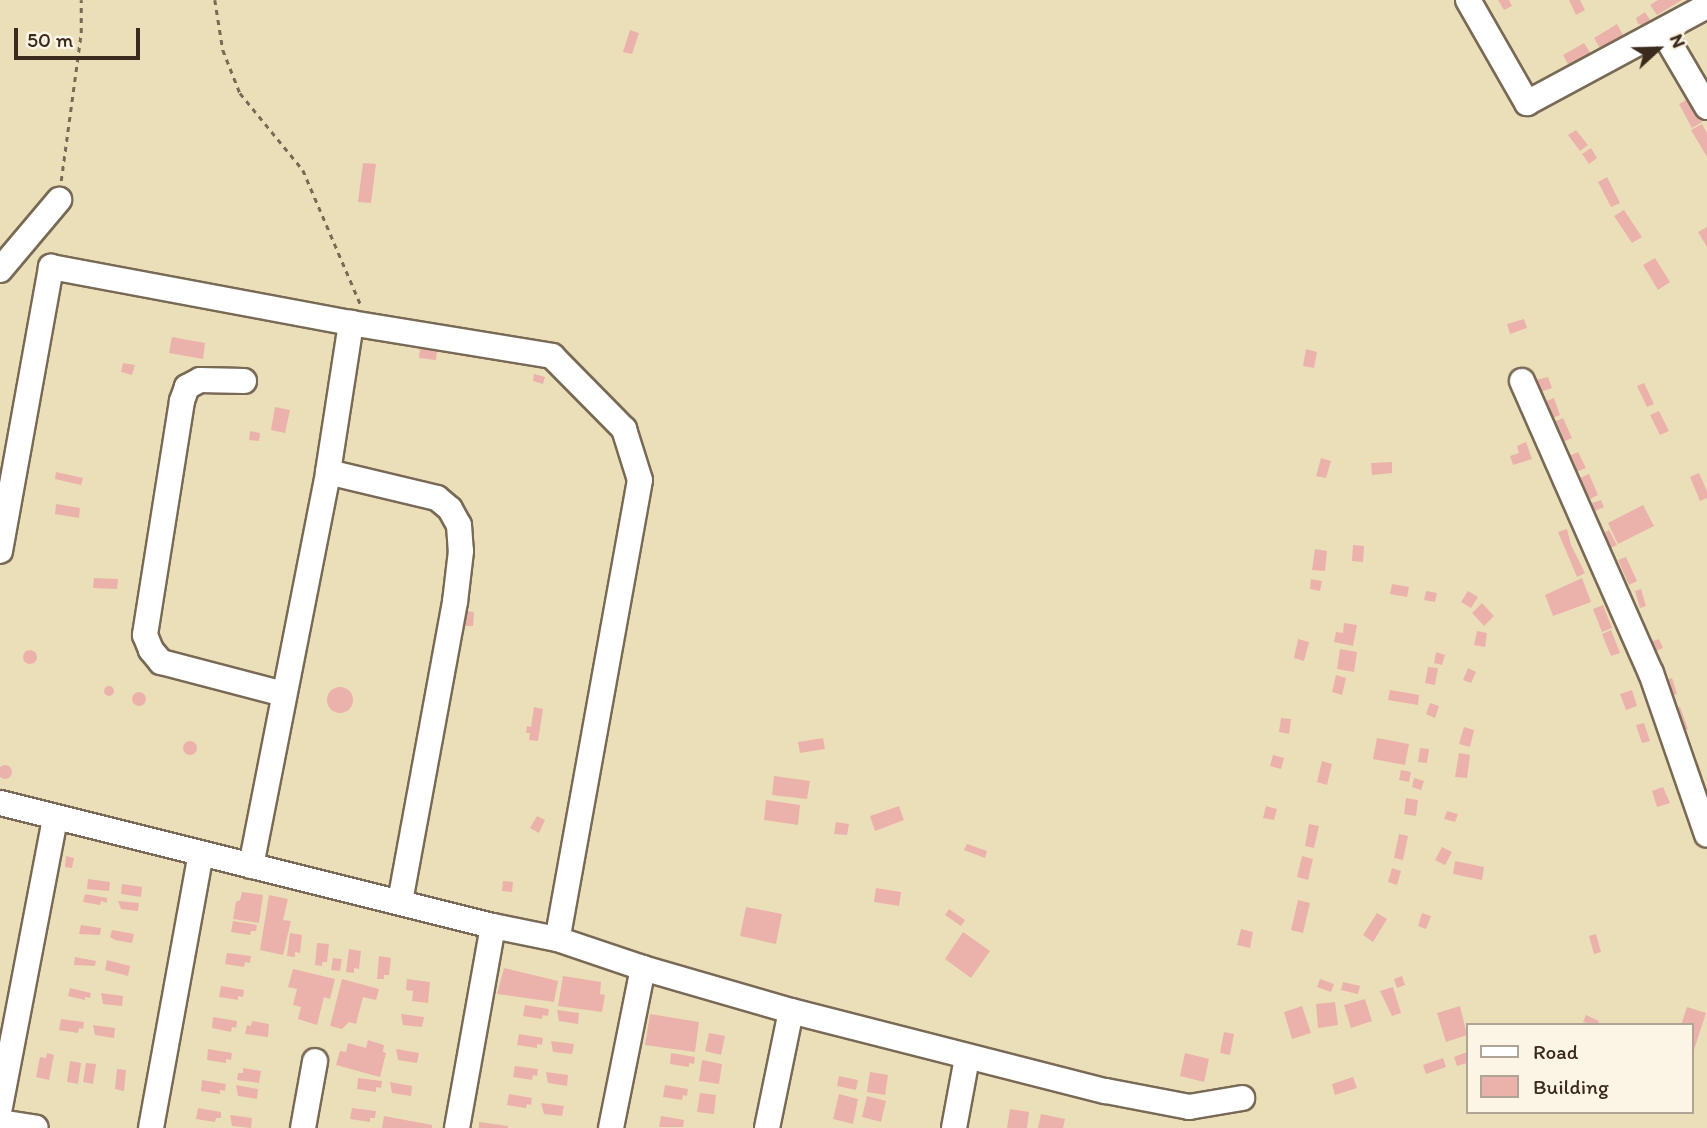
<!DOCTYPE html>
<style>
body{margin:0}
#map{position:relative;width:1707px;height:1128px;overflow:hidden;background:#ebdfba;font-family:Itim,sans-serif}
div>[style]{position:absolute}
.building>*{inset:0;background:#ebb2ab}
.round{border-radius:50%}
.path>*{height:2.5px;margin-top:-1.25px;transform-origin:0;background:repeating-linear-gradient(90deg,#796955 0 5px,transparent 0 10px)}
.roads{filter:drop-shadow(2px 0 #796955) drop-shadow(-2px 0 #796955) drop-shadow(0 2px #796955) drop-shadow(0 -2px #796955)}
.minor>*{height:24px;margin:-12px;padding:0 12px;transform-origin:12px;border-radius:12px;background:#fff}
span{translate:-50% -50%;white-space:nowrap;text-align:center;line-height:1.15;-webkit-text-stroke:5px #fcf5e5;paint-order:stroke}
.legend{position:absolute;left:1466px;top:1023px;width:228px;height:91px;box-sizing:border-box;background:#fcf5e5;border:2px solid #afa495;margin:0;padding:9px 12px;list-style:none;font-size:21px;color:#3b2a1e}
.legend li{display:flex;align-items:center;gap:14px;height:35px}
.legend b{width:35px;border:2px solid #afa495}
.north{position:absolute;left:1623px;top:14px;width:70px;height:70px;-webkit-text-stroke:5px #fcf5e5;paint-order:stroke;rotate:68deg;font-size:19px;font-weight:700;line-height:28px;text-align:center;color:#3b2a1e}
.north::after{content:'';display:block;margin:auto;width:24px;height:32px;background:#3b2a1e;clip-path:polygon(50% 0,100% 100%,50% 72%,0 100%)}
.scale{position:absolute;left:14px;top:28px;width:126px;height:32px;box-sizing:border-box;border:4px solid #3b2a1e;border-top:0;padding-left:9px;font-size:21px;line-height:24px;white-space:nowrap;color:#3b2a1e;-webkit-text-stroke:5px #fcf5e5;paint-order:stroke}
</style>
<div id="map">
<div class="building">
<div style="clip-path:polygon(1498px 0,1509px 0,1512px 6px,1504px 10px)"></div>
<div style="clip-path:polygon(1569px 0,1580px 0,1585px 10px,1576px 15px)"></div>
<div style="clip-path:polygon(1658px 0,1682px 0,1657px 15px,1650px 5px)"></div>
<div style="clip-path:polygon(1645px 12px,1650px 20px,1642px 25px,1638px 24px,1636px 18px)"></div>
<div style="clip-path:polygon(1617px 24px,1623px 35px,1600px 48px,1594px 38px)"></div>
<div style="clip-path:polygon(630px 30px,639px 33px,632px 54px,623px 52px)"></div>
<div style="clip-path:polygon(1584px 43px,1591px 54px,1569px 66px,1563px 55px)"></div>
<div style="clip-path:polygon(1688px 99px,1702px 122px,1692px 128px,1679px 104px)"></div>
<div style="clip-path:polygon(1702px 124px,1707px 133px,1707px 157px,1691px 130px)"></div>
<div style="clip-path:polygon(1576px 130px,1588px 145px,1580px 151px,1568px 135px)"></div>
<div style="clip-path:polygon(1591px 148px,1597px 158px,1589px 164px,1582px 154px)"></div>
<div style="clip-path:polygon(363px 163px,376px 164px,371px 203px,358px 202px)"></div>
<div style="clip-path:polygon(1607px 177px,1620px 203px,1611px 207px,1598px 182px)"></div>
<div style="clip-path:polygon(1624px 210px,1642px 237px,1632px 243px,1614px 216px)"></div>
<div style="clip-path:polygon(1707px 227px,1707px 247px,1698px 232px)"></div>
<div style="clip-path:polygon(1655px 258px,1670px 282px,1658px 290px,1643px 265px)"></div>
<div style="clip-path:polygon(1524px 319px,1527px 328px,1510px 334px,1507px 324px)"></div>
<div style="clip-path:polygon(172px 337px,205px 343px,203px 359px,169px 353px)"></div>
<div style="clip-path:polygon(420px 348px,437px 350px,436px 360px,419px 358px)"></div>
<div style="clip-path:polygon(1306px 349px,1317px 352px,1314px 368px,1303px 366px)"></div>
<div style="clip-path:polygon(123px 363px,135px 365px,132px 375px,121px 372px)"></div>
<div style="clip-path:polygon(534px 374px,545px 377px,543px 384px,533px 381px)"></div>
<div style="clip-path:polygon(1548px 377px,1552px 388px,1540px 392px,1536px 380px)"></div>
<div style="clip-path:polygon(1644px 383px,1654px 404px,1647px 407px,1637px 386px)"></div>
<div style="clip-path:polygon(1554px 398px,1560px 415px,1551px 419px,1544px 402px)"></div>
<div style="clip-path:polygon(275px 407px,290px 410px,285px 433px,271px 430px)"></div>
<div style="clip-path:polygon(1659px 411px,1669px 431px,1660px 435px,1650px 415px)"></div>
<div style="clip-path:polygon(1563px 418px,1572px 438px,1563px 442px,1554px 422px)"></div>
<div style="clip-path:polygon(250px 431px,260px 433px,259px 441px,249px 440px)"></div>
<div style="clip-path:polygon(1526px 442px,1532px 459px,1513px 465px,1510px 456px,1519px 453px,1517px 446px)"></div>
<div style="clip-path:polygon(1578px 452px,1586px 468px,1576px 472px,1569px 456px)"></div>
<div style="clip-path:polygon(1321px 458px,1331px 461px,1326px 478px,1316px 476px)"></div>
<div style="clip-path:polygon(1392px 462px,1392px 473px,1372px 475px,1371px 463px)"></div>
<div style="clip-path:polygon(56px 472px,83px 478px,81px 485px,55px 479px)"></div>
<div style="clip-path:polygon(1699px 473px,1707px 491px,1707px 498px,1700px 501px,1690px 477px)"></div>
<div style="clip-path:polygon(1589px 474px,1598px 495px,1590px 499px,1580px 478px)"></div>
<div style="clip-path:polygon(1601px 500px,1604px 507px,1595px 511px,1592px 503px)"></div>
<div style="clip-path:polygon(56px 504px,80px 508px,79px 518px,55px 514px)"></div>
<div style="clip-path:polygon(1643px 505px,1654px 526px,1618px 544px,1608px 523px)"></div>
<div style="clip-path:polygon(1567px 529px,1571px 545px,1585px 573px,1577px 577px,1558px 532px)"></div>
<div style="clip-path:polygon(1609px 530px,1617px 545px,1609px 549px,1602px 534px)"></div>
<div style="clip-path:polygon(1353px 545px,1364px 546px,1363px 562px,1352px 561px)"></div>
<div style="clip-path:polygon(1315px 549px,1327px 551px,1325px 571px,1312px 570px)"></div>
<div style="clip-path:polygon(1626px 557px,1637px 581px,1629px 585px,1618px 560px)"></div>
<div style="clip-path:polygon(94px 578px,118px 579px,117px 589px,93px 588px)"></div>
<div style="clip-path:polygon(1582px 578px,1591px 602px,1553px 616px,1545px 595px)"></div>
<div style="clip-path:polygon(1311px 579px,1322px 581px,1320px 591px,1310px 589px)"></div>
<div style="clip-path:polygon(1392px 584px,1409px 587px,1407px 597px,1390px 594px)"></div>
<div style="clip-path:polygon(1641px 589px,1646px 606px,1640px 608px,1635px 591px)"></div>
<div style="clip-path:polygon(1426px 591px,1437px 593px,1435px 602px,1424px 600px)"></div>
<div style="clip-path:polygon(1468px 591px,1478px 597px,1471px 608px,1461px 602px)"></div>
<div style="clip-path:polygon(1482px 603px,1494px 616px,1484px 626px,1472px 613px)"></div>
<div style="clip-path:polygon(1603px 605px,1612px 628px,1602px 632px,1593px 609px)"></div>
<div style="clip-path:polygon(466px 611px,474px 612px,473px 626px,465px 626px)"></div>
<div style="clip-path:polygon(1344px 623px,1357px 625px,1353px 646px,1334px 642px,1336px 632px,1343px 633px)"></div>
<div style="clip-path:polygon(1611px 630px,1620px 653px,1611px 656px,1602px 634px)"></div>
<div style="clip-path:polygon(1477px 631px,1487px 633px,1485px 647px,1474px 645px)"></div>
<div style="clip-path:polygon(1298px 639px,1309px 642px,1304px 661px,1294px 658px)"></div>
<div style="clip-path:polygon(1659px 639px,1663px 648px,1654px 652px,1650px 642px)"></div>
<div style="clip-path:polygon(1340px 649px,1357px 652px,1354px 672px,1337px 669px)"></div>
<div class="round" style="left:23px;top:650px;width:14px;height:14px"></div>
<div style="clip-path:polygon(1436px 652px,1445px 655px,1442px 665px,1434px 663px)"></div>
<div style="clip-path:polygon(1428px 667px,1438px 668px,1435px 685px,1425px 683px)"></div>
<div style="clip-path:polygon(1468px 668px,1476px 672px,1471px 683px,1463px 680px)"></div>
<div style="clip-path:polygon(1336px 675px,1346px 678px,1342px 695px,1332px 692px)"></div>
<div style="clip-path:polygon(1672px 678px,1677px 694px,1667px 697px,1663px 681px)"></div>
<div class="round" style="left:104px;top:686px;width:10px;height:10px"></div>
<div class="round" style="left:327px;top:687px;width:26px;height:26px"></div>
<div style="clip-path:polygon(1390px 690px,1419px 695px,1418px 705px,1388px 700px)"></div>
<div style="clip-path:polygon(1632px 690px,1637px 706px,1626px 710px,1620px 694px)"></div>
<div class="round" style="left:132px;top:692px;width:14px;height:14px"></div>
<div style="clip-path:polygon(1430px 703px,1439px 706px,1435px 718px,1426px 714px)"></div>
<div style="clip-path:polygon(534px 707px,543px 709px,538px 741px,529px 740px,530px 733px,526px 733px,527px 726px,531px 727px)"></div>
<div style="clip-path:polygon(1680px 707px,1688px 729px,1680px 732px,1673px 709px)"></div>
<div style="clip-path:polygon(1281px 718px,1291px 719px,1289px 734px,1279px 732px)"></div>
<div style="clip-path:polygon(1644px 723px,1650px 741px,1642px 743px,1636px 725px)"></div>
<div style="clip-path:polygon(1464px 727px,1474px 730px,1470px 747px,1459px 744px)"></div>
<div style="clip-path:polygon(823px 738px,825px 749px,800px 753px,798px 742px)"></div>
<div style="clip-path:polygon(1377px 738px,1409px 744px,1405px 765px,1373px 759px)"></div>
<div class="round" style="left:183px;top:741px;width:14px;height:14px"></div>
<div style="clip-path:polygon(1420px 748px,1429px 749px,1427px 763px,1418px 762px)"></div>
<div style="clip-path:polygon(1459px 753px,1470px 755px,1467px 778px,1455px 777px)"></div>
<div style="clip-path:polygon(1273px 755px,1284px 758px,1281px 769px,1270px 766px)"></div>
<div style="clip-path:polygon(1322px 761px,1332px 764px,1327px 785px,1317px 782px)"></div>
<div style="clip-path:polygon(1698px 763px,1707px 790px,1698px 794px,1689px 768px)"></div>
<div class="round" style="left:-2px;top:765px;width:14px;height:14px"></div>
<div style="clip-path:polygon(1401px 770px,1411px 772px,1409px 782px,1399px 780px)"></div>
<div style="clip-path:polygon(774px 776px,810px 781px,807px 799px,772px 795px)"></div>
<div style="clip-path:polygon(1414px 778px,1424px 781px,1421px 790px,1412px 787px)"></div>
<div style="clip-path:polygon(1663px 787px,1670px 803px,1657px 807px,1652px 791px)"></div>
<div style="clip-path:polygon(1406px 798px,1418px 800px,1416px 816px,1404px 814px)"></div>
<div style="clip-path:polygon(766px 800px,800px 805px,798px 825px,764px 820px)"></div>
<div style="clip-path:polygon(899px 806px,904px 820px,875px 831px,870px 816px)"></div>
<div style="clip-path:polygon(1266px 806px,1277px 809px,1274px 820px,1263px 818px)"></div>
<div style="clip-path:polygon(1447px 811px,1458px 814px,1455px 822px,1444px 819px)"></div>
<div style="clip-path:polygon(537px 816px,545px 820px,539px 833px,530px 828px)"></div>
<div style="clip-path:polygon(836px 822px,849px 824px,847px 835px,834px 834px)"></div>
<div style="clip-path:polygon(1309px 824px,1319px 826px,1314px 848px,1305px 846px)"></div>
<div style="clip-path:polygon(1399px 834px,1408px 836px,1403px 860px,1394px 858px)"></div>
<div style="clip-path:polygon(967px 844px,987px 851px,985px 858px,964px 850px)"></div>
<div style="clip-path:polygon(1442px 847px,1452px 852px,1445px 865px,1435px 860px)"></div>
<div style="clip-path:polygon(66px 856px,74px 858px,72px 868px,65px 867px)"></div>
<div style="clip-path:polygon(1302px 856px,1313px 859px,1308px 880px,1297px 877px)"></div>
<div style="clip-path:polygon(1455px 861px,1484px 867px,1482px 880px,1453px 874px)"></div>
<div style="clip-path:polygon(1392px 868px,1401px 871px,1397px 885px,1388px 882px)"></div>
<div style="clip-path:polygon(88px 879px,110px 882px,109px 891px,87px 889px)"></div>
<div style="clip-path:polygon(503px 881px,513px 882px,512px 892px,502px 891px)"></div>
<div style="clip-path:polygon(122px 884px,142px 887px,141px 897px,121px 894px)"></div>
<div style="clip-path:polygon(876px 888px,901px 892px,899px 906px,874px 902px)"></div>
<div style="clip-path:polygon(242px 892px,263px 895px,259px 923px,233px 919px,236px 902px,240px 900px)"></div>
<div style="clip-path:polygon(85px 894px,107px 898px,107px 903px,101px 901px,100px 905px,83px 902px)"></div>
<div style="clip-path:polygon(269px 895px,288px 899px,283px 920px,291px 921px,283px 955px,260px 950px)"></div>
<div style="clip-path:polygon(1298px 900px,1310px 903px,1303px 933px,1291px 930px)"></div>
<div style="clip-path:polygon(118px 901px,139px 903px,138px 911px,121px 909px)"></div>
<div style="clip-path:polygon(746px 907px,782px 914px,776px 944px,740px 936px)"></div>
<div style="clip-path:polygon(949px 909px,965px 920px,961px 926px,945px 915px)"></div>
<div style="clip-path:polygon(1377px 913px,1387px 919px,1373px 942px,1363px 935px)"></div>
<div style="clip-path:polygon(1422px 913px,1431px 916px,1426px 929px,1418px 926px)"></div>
<div style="clip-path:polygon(233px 921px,257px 925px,256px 931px,251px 931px,250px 935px,231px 932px)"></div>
<div style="clip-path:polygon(81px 925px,101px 928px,100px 935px,79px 934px)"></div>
<div style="clip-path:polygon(1241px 929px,1253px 932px,1250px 948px,1237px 945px)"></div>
<div style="clip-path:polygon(112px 930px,134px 934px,132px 943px,115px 940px,110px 937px)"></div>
<div style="clip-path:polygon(963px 932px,990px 951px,971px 978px,945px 959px)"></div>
<div style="clip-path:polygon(290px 933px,302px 935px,300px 953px,295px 952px,295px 957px,287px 956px)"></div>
<div style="clip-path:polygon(1596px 934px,1601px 952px,1594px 954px,1589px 936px)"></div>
<div style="clip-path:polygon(317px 943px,329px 944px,327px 962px,322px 962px,322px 966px,315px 965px)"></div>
<div style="clip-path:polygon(349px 949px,361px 951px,359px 969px,354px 968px,354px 973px,346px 972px)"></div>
<div style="clip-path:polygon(227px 953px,251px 956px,250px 963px,245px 962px,244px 967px,225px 964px)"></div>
<div style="clip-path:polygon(379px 956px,391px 958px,389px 975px,384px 975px,384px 979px,377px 979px)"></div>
<div style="clip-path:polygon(75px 957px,96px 961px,95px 966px,74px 965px)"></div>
<div style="clip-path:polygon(333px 958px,342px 959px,340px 971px,331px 970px)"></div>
<div style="clip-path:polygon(107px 960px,130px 966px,128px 976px,105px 970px)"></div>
<div style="clip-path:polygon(504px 968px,558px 981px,554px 1002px,497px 994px)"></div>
<div style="clip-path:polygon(293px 969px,335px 979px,330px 999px,324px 997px,317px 1025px,298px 1019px,301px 1007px,293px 1005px,297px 989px,288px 987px)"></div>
<div style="clip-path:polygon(563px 976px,601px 982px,600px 994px,605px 995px,602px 1012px,558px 1006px)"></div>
<div style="clip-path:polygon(1402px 976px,1405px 985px,1397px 988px,1394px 979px)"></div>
<div style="clip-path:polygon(342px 979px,379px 989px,376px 1000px,363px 997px,356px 1024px,349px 1022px,342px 1029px,330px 1026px)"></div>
<div style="clip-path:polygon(407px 979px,430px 982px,428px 1003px,412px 1001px,413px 991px,406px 990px)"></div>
<div style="clip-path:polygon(1320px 979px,1334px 984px,1331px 992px,1317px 987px)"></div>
<div style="clip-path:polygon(1343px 982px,1360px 986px,1358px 994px,1341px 990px)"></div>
<div style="clip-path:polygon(221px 986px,244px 990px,243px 997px,238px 996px,238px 1000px,219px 997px)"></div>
<div style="clip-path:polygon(1393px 987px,1401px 1013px,1392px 1016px,1380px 991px)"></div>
<div style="clip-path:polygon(70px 988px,91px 993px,90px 998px,85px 997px,85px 1000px,68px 996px)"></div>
<div style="clip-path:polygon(101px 993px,123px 996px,122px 1006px,103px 1004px)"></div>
<div style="clip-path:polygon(1365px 999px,1372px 1021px,1351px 1028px,1344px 1005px)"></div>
<div style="clip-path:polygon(1335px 1002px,1338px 1025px,1318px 1028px,1316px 1004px)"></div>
<div style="clip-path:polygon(525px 1005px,549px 1009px,548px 1016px,543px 1015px,542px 1019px,523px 1016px)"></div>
<div style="clip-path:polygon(1302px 1006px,1311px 1033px,1292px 1039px,1284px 1012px)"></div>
<div style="clip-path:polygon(1460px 1006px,1467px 1035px,1446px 1042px,1437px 1013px)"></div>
<div style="clip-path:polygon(1687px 1007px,1706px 1013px,1692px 1056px,1691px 1025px,1681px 1025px)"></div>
<div style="clip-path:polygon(557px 1010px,579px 1013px,578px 1024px,559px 1021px)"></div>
<div style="clip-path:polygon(401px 1014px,424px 1017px,422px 1027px,403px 1025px)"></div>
<div style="clip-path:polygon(650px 1014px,699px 1022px,695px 1052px,645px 1045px)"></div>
<div style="clip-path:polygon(1586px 1015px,1599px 1021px,1598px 1025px,1583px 1022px)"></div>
<div style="clip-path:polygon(213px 1017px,237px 1021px,236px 1028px,232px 1027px,231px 1032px,212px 1028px)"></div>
<div style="clip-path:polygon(61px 1019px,84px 1022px,83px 1029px,79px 1028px,78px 1033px,59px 1030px)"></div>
<div style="clip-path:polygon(252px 1021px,269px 1024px,268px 1037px,245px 1034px,247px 1025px,251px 1026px)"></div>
<div style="clip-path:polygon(93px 1025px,115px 1028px,114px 1038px,95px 1035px)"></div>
<div style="clip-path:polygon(1224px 1032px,1234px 1034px,1230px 1055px,1220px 1053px)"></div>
<div style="clip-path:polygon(709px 1033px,725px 1036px,721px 1055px,705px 1051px)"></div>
<div style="clip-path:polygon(519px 1034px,543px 1038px,542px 1045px,537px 1044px,537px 1048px,517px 1045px)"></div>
<div style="clip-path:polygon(368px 1040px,384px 1045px,383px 1052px,386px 1053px,380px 1077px,336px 1065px,340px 1051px,346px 1052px,348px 1043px,366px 1048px)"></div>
<div style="clip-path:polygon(551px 1041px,574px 1044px,572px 1054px,553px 1052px)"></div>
<div style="clip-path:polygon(208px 1049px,232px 1053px,231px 1060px,226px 1059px,226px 1063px,207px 1060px)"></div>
<div style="clip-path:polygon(396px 1049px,419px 1053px,417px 1063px,398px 1060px)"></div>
<div style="clip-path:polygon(1467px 1052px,1467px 1063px,1457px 1066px,1454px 1057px)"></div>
<div style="clip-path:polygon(47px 1053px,54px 1055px,49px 1080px,36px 1077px,40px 1057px,46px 1058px)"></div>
<div style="clip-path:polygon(671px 1053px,695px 1057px,694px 1064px,689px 1063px,689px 1067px,670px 1064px)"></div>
<div style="clip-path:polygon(1185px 1053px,1209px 1059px,1204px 1082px,1180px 1076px)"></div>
<div style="clip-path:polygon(1443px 1058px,1446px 1067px,1426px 1074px,1423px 1065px)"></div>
<div style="clip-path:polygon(702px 1060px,722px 1064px,719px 1084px,699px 1081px)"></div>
<div style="clip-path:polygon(70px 1061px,81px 1063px,78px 1084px,67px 1082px)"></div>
<div style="clip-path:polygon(86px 1063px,96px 1064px,93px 1084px,83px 1082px)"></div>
<div style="clip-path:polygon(515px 1066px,538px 1069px,537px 1076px,533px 1075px,532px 1080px,513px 1077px)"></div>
<div style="clip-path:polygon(243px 1068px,261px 1071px,259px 1083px,237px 1080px,238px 1073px,243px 1073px)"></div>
<div style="clip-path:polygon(117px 1069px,126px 1070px,124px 1091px,115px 1089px)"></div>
<div style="clip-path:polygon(546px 1072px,568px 1075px,567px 1086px,548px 1083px)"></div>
<div style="clip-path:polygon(870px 1072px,888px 1075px,885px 1095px,867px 1092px)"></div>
<div style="clip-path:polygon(839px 1076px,858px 1080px,856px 1090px,837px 1086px)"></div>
<div style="clip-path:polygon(1353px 1077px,1357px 1088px,1335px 1095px,1332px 1084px)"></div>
<div style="clip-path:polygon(358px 1078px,382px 1081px,381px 1088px,376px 1087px,376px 1092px,357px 1089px)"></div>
<div style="clip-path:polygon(202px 1080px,226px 1084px,225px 1091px,220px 1090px,220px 1094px,201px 1091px)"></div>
<div style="clip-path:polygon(390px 1082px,412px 1086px,411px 1096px,392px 1093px)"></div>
<div style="clip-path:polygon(236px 1085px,258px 1089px,257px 1099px,238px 1096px)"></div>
<div style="clip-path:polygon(665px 1085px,688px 1089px,687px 1096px,683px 1095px,682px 1100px,663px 1097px)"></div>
<div style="clip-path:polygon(700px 1093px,716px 1095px,714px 1114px,697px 1112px)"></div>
<div style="clip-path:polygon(509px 1094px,532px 1098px,531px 1105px,527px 1104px,526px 1108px,507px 1105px)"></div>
<div style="clip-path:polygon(839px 1094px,858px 1099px,853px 1124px,833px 1119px)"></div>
<div style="clip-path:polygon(867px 1096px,886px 1101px,881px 1122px,862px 1117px)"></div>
<div style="clip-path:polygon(541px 1103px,564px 1106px,562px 1116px,544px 1114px)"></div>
<div style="clip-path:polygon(198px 1108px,221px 1112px,221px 1118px,216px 1118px,215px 1122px,196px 1119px)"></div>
<div style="clip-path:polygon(352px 1108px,376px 1111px,375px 1118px,370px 1118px,370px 1122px,350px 1119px)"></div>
<div style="clip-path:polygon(1010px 1109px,1029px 1112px,1027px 1128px,1007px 1128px)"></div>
<div style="clip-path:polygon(1041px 1114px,1065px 1119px,1063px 1128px,1038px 1128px)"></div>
<div style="clip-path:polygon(230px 1115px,252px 1118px,251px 1128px,232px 1126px)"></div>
<div style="clip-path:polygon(384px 1116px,432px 1125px,432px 1128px,382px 1128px)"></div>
<div style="clip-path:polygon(661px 1116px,684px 1120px,683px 1127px,659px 1127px)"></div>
<div style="clip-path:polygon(479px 1122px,508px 1126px,508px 1128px,479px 1128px)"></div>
</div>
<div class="path">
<div style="left:215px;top:0;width:51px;rotate:80.9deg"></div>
<div style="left:223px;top:50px;width:46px;rotate:68.4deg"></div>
<div style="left:240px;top:93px;width:99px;rotate:50.7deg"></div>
<div style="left:303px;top:170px;width:147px;rotate:66.8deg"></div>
<div style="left:61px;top:181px;width:149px;rotate:-82.3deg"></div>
<div style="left:81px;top:33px;width:33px;rotate:-90deg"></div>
</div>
<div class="roads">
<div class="minor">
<div style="left:1468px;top:0;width:119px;rotate:60.2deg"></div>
<div style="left:1527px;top:103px;width:204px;rotate:-28.3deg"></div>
<div style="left:1663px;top:32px;width:87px;rotate:59.6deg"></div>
<div style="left:0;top:270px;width:92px;rotate:-49.9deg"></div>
<div style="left:244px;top:381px;width:44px;rotate:-178.7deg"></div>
<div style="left:200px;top:380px;width:15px;rotate:152deg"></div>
<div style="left:187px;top:387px;width:15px;rotate:110deg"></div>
<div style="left:182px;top:401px;width:237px;rotate:99deg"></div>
<div style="left:145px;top:635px;width:16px;rotate:68deg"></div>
<div style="left:151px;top:650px;width:16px;rotate:50deg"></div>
<div style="left:161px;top:662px;width:127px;rotate:14.6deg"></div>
<div style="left:1522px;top:381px;width:319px;rotate:66.2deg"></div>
<div style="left:1651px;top:673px;width:171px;rotate:70.9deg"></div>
<div style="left:328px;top:472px;width:112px;rotate:13.4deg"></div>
<div style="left:437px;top:498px;width:17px;rotate:40deg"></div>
<div style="left:450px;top:509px;width:18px;rotate:61deg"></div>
<div style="left:459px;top:525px;width:26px;rotate:86deg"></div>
<div style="left:461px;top:551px;width:51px;rotate:96.7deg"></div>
<div style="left:455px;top:602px;width:304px;rotate:100.4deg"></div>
<div style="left:0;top:551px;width:289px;rotate:-79.8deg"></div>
<div style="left:51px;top:267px;width:305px;rotate:10.6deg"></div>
<div style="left:351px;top:323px;width:204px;rotate:9.3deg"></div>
<div style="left:552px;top:356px;width:103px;rotate:45.4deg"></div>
<div style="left:624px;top:429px;width:53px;rotate:72.6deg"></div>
<div style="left:640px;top:480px;width:466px;rotate:100.2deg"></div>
<div style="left:0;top:803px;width:508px;rotate:14.01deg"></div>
<div style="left:493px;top:926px;width:65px;rotate:11.5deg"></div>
<div style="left:557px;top:939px;width:91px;rotate:18.6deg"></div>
<div style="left:643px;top:968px;width:154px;rotate:16.2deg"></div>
<div style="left:791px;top:1011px;width:325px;rotate:14.3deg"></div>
<div style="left:1106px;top:1091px;width:85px;rotate:10.9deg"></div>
<div style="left:1189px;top:1107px;width:54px;rotate:-9.6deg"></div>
<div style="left:251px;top:866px;width:401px;rotate:-78.9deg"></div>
<div style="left:328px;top:472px;width:151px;rotate:-81.2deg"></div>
<div style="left:0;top:1107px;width:294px;rotate:-79.2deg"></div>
<div style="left:0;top:1122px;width:36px;rotate:9deg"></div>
<div style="left:151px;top:1128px;width:279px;rotate:-79.7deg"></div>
<div style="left:303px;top:1128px;width:68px;rotate:-79.8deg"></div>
<div style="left:457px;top:1128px;width:205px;rotate:-79.9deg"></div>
<div style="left:611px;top:1128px;width:163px;rotate:-78.7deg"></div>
<div style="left:767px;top:1128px;width:119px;rotate:-78.4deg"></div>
<div style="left:954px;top:1128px;width:71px;rotate:-79.5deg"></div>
</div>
</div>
<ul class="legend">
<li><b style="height:9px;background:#fff"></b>Road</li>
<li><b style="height:19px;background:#ebb2ab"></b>Building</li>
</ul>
<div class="north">N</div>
<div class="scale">50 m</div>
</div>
